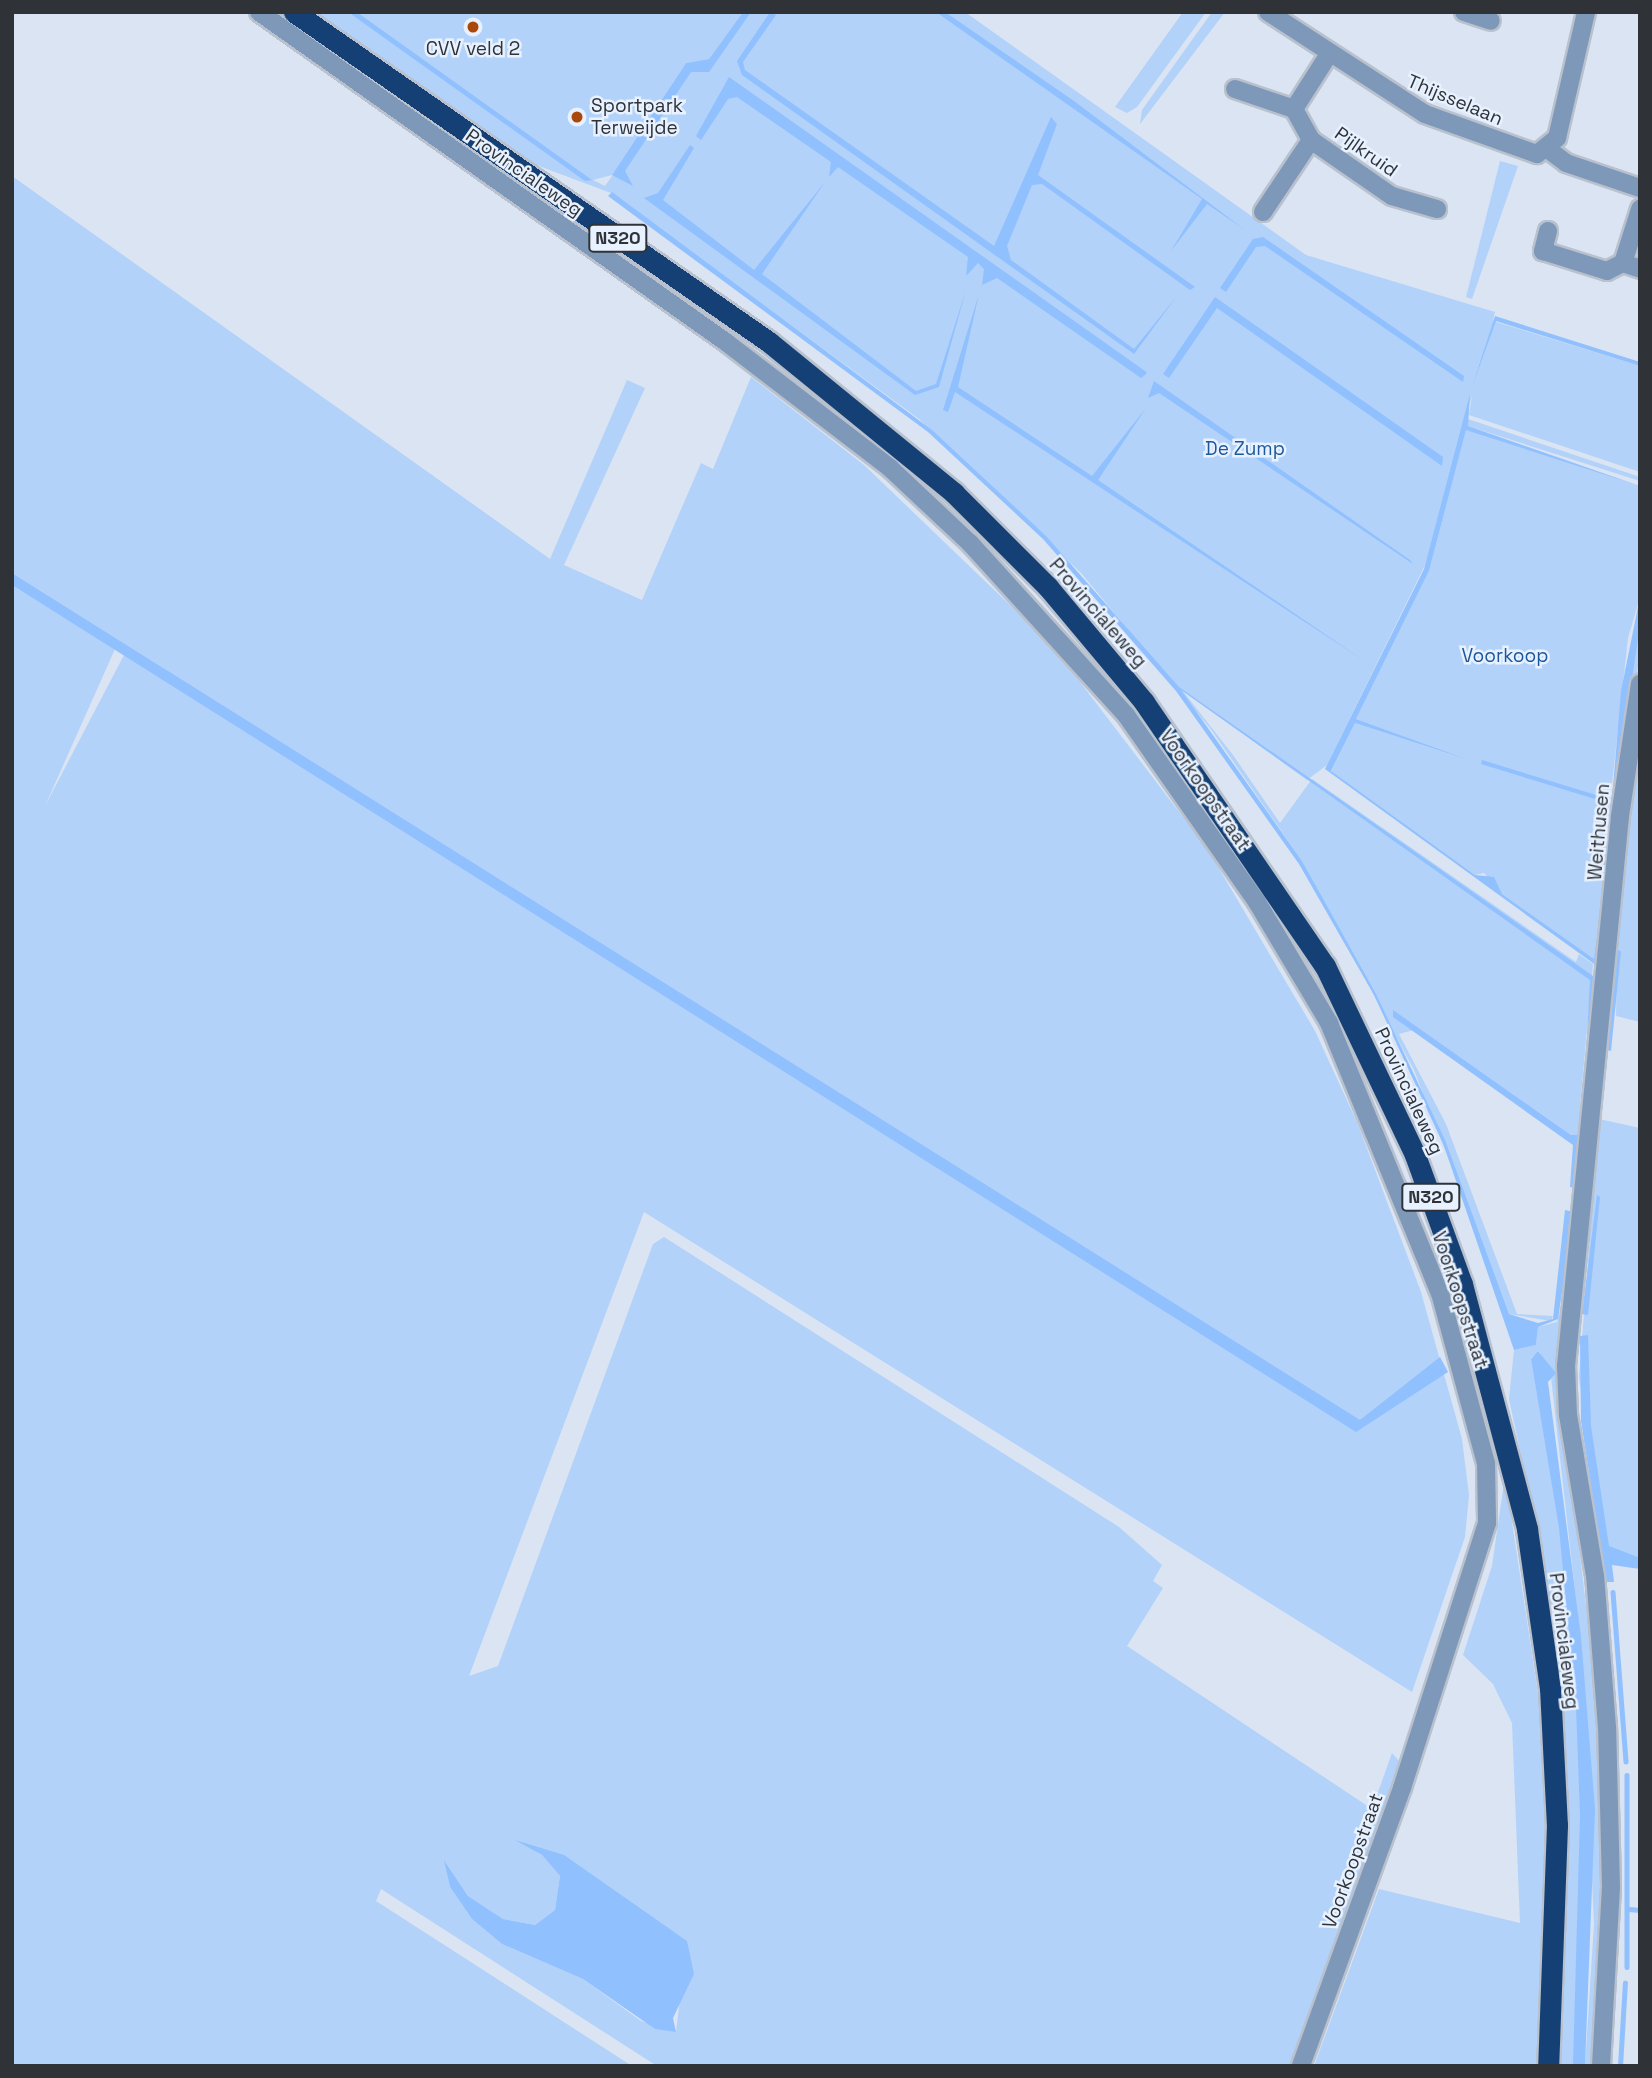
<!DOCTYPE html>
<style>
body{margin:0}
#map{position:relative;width:1652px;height:2078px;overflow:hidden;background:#dae4f2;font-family:"Space Grotesk",sans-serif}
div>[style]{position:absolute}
.green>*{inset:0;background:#b2d2fa}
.water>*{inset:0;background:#90c0fe}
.stream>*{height:4.5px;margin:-2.25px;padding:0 2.25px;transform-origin:2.25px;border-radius:2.25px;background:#90c0fe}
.roads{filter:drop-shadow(2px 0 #b8c1cd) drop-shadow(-2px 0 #b8c1cd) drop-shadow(0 2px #b8c1cd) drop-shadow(0 -2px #b8c1cd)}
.minor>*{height:18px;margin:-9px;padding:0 9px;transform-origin:9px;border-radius:9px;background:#7e98b9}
.highway>*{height:21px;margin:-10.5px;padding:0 10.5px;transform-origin:10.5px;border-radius:10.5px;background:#144075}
.dots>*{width:19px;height:19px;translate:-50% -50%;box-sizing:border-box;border:4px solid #e7f1ff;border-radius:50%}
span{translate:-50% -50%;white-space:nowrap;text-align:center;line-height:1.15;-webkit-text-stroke:5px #e7f1ff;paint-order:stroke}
.shield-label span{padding:2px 5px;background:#e7f1ff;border:2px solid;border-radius:5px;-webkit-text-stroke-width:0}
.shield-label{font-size:18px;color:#2f3338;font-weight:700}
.poi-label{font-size:19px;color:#2f3338}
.left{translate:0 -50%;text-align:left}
.street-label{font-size:19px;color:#2f3338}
.park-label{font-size:19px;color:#1d579c}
.frame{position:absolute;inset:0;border:14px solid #2f3338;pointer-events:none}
</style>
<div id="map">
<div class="green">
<div style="clip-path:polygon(315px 12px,348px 12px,591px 180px,357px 12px,743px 12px,709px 59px,686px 63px,612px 175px,593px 180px,605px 186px,689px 67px,710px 63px,747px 12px,965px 12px,1306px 255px,1495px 312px,1493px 321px,1640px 366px,1640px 472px,1469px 415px,1472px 395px,1425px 565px,1327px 765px,1307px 780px,1182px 690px,1233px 755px,1280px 823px,1312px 779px,1576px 962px,1579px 954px,1593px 964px,1580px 1106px,1580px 1191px,1580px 1124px,1578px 1135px,1571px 1135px,1394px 1011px,1414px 1030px,1399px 1034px,1446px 1124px,1517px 1314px,1553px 1316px,1551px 1321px,1509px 1314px,1414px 1070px,1302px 861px,1210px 728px,1081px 573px,919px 419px,611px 193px,523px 160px)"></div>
<div style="clip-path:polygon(1183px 12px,1206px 12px,1137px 107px,1127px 113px,1115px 107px)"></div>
<div style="clip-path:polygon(1212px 12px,1225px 12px,1140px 124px,1142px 110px)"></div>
<div style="clip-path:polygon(1336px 63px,1533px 157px,1532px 164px,1417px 120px,1333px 68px)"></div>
<div style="clip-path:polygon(1500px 161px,1518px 166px,1472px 299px,1466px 297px)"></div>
<div style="clip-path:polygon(evenodd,12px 176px,550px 559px,627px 380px,645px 388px,564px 565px,642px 600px,701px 463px,713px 469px,751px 377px,864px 465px,1013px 608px,1080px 682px,1208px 850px,1315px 1031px,1357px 1122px,1421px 1292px,1462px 1439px,1469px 1495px,1465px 1537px,1412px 1692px,644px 1212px,469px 1676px,498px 1666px,653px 1244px,664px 1237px,1119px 1527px,1162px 1565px,1153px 1581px,1163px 1588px,1127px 1646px,1372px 1809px,1392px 1753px,1406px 1769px,1297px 2066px,657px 2066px,381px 1889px,376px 1901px,632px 2066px,12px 2066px,12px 585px,115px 649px,45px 806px,124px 655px,168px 671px,12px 573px,12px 176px,518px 1841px,587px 1875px,687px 1941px,676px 2032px,641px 2021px,583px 1979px,502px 1944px,472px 1919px,450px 1887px,445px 1861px,468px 1896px,503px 1919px,535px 1925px,555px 1910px,560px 1876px,542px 1855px,518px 1841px)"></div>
<div style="clip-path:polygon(1468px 419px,1640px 477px,1640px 481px,1468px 426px)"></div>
<div style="clip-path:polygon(1466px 429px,1640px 486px,1640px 597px,1628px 638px,1608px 820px,1640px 629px,1640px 652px,1615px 839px,1608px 834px,1595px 960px,1502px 894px,1484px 873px,1475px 875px,1331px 772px,1355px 723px,1475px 762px,1356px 719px,1429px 571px)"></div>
<div style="clip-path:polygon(1635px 769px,1640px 770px,1640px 1022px,1616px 1016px,1617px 950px,1611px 1013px,1606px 1011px)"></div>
<div style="clip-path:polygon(1599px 1119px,1640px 1128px,1640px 1563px,1603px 1556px,1579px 1377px)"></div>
<div style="clip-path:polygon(1567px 1279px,1560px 1391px,1602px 1737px,1603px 1902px,1593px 2066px,1585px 2066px,1594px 1924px,1581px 1645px,1551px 1377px,1539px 1351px,1531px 1358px,1570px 1592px,1584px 1723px,1578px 2066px,1561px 2066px,1569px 1843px,1559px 1677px,1540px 1543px,1509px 1399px,1514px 1350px,1536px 1345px,1538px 1327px,1557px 1322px)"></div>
<div style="clip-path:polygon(1505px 1476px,1542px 1720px,1548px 1883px,1541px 2066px,1314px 2066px,1379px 1889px,1520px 1923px,1512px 1723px,1493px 1684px,1463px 1655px,1492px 1566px)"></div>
</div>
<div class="water">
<div style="clip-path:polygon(348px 12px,357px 12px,592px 180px,585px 181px)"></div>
<div style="clip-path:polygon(743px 12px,751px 12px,709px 72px,691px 72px,625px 171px,633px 186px,612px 175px,686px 63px,709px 59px)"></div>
<div style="clip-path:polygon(770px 12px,776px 15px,743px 62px,745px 70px,994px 246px,1051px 117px,1057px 124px,1038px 175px,1195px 287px,1190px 290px,1042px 184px,1032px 185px,1007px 246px,1011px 260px,1134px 349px,1177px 296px,1134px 354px,742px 75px,737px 61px)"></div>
<div style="clip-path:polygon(936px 12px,945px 12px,1074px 101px,1245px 230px,1207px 204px,1171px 251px,1202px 199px)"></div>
<div style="clip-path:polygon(729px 77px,1145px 371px,1147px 373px,1141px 378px,997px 278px,982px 285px,984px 269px,978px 263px,966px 276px,968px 257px,838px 167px,829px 177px,831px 162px,737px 97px,728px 99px,701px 140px,696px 136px)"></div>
<div style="clip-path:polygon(690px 145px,694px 148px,663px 200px,754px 270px,825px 182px,762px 274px,916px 391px,936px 384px,966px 290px,939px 387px,915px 395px,644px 198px,658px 193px)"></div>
<div style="clip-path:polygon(612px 192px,932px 430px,1046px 536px,1179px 687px,1596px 978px,1583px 1109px,1590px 980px,1181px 690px,1302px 861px,1376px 994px,1445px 1140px,1509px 1314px,1538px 1323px,1553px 1319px,1565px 1210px,1574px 1212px,1558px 1319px,1538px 1327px,1536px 1345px,1514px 1350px,1444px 1146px,1374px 995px,1299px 864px,1176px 691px,1043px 539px,928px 432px,608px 196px)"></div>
<div style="clip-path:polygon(1263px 237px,1464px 376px,1463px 382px,1265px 246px,1256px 247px,1226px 292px,1220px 288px,1253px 239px)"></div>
<div style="clip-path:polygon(979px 294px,958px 387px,1092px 476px,1146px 408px,1098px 480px,1366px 662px,955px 392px,948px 412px,943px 410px)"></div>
<div style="clip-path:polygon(1215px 297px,1443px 457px,1442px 466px,1217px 308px,1169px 378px,1163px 374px)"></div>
<div style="clip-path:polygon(1495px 316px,1640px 362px,1640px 366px,1496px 321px,1472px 387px)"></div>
<div style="clip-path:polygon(1154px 381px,1410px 560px,1413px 564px,1159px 393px,1148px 398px)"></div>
<div style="clip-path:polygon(1470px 394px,1468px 426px,1640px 486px,1466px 430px,1429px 571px,1356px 719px,1475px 762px,1355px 723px,1331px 771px,1475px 875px,1494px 877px,1502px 894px,1594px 959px,1611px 835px,1597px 966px,1325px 769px,1424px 569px)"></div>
<div style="clip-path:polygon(12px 573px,1360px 1420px,1440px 1357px,1448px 1372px,1356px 1432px,12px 585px)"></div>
<div style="clip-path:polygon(1640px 597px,1640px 627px,1610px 823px,1621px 691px)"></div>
<div style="clip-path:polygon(1482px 760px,1596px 795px,1595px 799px,1481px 764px)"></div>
<div style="clip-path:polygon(1616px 950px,1621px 951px,1611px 1051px,1607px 1050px)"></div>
<div style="clip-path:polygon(1393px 1010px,1571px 1135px,1578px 1135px,1581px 1123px,1576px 1188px,1570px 1187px,1573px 1145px,1393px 1017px)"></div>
<div style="clip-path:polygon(1597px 1195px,1600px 1197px,1588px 1315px,1582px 1314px)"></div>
<div style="clip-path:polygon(1588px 1335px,1591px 1426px,1609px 1546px,1640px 1558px,1640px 1569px,1612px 1565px,1614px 1582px,1606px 1582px,1581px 1421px,1580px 1336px)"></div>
<div style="clip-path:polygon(1538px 1351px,1556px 1373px,1548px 1382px,1581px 1637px,1595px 1809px,1585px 2066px,1573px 2066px,1580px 1815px,1576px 1707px,1559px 1528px,1531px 1359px)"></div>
<div style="clip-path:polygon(515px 1840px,564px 1855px,687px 1941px,694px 1974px,673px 2018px,676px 2032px,655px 2029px,583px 1979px,502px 1944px,472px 1919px,450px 1887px,444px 1860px,468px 1896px,503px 1919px,535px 1925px,555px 1910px,560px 1876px,542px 1855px)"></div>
</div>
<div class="stream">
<div style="left:1613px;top:1592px;width:170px;rotate:85.6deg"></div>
<div style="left:1627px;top:1775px;width:192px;rotate:90deg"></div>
<div style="left:1629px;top:1909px;width:11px;rotate:5deg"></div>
<div style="left:1620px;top:2066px;width:83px;rotate:-86.6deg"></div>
</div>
<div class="roads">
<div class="minor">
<div style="left:259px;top:12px;width:572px;rotate:35.25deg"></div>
<div style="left:726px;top:342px;width:207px;rotate:37.5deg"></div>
<div style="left:890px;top:468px;width:110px;rotate:43.2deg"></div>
<div style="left:970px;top:543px;width:232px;rotate:47.8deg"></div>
<div style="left:1126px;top:715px;width:228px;rotate:55deg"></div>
<div style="left:1257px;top:902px;width:141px;rotate:59.2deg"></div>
<div style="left:1329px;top:1023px;width:292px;rotate:67.7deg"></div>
<div style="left:1440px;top:1293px;width:176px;rotate:74.9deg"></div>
<div style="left:1486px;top:1463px;width:60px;rotate:89deg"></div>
<div style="left:1487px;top:1523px;width:278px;rotate:107.8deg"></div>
<div style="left:1402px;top:1788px;width:296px;rotate:110deg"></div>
<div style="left:1268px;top:12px;width:187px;rotate:33deg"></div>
<div style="left:1425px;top:114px;width:119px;rotate:19.7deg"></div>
<div style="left:1537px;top:154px;width:26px;rotate:-39deg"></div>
<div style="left:1557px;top:138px;width:129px;rotate:-77deg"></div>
<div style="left:1464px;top:12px;width:28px;rotate:18deg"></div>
<div style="left:1329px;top:54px;width:65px;rotate:122.5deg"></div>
<div style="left:1294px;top:109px;width:35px;rotate:61deg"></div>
<div style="left:1311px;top:140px;width:98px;rotate:34.7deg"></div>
<div style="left:1392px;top:196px;width:47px;rotate:16.1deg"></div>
<div style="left:1235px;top:89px;width:62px;rotate:18.7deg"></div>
<div style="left:1549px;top:150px;width:21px;rotate:37deg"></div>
<div style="left:1566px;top:163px;width:78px;rotate:18.7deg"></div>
<div style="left:1263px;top:212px;width:87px;rotate:-56.3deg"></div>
<div style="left:1548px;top:231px;width:21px;rotate:104deg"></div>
<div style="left:1543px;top:251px;width:67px;rotate:17.4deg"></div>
<div style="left:1607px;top:271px;width:18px;rotate:-27deg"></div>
<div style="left:1623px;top:263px;width:18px;rotate:19deg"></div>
<div style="left:1623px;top:263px;width:57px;rotate:-72.5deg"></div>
<div style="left:1601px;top:2066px;width:179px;rotate:-86.8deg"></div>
<div style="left:1611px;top:1887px;width:160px;rotate:-91.4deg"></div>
<div style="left:1607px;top:1727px;width:151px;rotate:-94.5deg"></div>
<div style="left:1595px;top:1576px;width:163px;rotate:-99.5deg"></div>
<div style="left:1568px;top:1415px;width:49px;rotate:-92.3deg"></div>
<div style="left:1566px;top:1366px;width:553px;rotate:-84.39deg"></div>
<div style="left:1620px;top:816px;width:134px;rotate:-81.4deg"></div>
</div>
<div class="highway">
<div style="left:294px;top:12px;width:578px;rotate:34.79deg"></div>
<div style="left:769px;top:342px;width:239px;rotate:39.2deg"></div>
<div style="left:954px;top:493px;width:133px;rotate:45deg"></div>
<div style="left:1048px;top:587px;width:150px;rotate:50.1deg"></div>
<div style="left:1144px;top:702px;width:320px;rotate:55.6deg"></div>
<div style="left:1325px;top:966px;width:209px;rotate:64.5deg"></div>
<div style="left:1415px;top:1155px;width:137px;rotate:70deg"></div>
<div style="left:1462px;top:1284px;width:253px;rotate:75.1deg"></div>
<div style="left:1527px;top:1529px;width:161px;rotate:81.8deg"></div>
<div style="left:1550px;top:1688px;width:137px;rotate:87.1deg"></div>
<div style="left:1557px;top:1825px;width:241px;rotate:92.1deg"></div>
</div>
</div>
<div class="dots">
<div style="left:473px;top:27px;background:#aa480c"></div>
<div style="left:577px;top:117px;background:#aa480c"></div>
</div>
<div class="shield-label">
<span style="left:618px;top:238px">N320</span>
<span style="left:1431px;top:1197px">N320</span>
</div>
<div class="poi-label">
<span style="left:473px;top:49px">CVV veld 2</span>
<span class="left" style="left:591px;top:117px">Sportpark<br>Terweijde</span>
</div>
<div class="street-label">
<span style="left:1455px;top:100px;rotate:23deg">Thijsselaan</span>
<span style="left:1366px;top:152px;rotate:35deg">Pijlkruid</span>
<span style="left:524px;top:173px;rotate:35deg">Provincialeweg</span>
<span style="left:1098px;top:613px;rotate:49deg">Provincialeweg</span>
<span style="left:1205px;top:790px;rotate:55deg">Voorkoopstraat</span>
<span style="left:1599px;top:832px;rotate:-85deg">Weithusen</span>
<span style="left:1409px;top:1091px;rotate:65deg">Provincialeweg</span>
<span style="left:1460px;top:1300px;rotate:72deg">Voorkoopstraat</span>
<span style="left:1564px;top:1641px;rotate:83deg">Provincialeweg</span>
<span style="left:1353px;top:1861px;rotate:-70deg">Voorkoopstraat</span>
</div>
<div class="park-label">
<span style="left:1245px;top:449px">De Zump</span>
<span style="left:1505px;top:656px">Voorkoop</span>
</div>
<div class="frame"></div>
</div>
